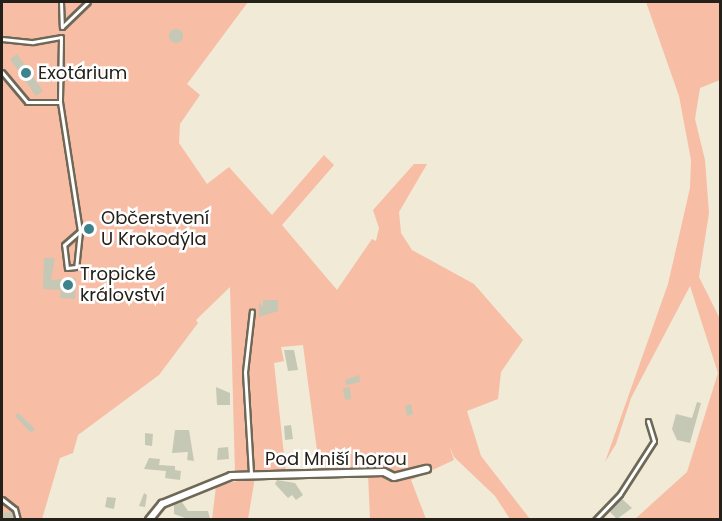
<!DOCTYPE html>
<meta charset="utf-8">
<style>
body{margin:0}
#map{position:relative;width:722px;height:521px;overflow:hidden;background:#f1ead7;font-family:Poppins,sans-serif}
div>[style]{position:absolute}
.green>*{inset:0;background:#f7bda5}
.building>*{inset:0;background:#c5c8b4}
.round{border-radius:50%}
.roads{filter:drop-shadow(2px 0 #6e6857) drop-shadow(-2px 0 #6e6857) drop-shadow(0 2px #6e6857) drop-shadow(0 -2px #6e6857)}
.lane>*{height:3px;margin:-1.5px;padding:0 1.5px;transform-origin:1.5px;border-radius:1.5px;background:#fff}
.street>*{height:6px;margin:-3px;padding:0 3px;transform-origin:3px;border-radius:3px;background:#fff}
.dots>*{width:16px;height:16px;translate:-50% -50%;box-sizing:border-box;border:3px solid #fff;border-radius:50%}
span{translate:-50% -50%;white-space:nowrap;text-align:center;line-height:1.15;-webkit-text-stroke:5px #fff;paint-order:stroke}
.poi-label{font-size:18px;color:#23211a}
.left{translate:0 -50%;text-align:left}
.street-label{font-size:18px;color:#23211a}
.frame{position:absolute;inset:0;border:3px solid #23211a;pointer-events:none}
</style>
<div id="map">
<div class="green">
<div style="clip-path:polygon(2px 2px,248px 2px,187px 84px,200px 95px,180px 124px,179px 143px,207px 184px,229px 167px,272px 215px,324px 155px,334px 165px,282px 225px,337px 290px,372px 239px,376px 241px,379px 228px,373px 210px,414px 164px,427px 164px,399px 212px,401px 233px,412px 250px,474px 284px,523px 340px,501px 372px,498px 399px,467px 411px,481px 456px,530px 519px,510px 519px,495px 496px,454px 457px,449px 445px,454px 460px,411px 480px,426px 519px,370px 519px,368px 474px,320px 473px,303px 345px,281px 347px,284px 361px,274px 363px,286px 473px,235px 474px,230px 287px,196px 320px,198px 323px,159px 375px,78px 435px,73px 453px,60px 458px,42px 519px,2px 519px)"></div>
<div style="clip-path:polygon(646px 2px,720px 2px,720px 80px,700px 88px,695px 119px,705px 160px,709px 213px,699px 277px,720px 319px,720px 519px,635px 519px,687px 472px,718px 373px,690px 286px,631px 398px,616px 444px,605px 462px,668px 284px,690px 188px,691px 160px,679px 96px)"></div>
<div style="clip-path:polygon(255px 477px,248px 519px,212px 520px,216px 486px)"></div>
</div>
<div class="building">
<div class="round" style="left:169px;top:29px;width:14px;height:14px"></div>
<div style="clip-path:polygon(17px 54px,43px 91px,36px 96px,10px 59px)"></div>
<div style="clip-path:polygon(85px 224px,93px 224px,93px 235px,84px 234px)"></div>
<div style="clip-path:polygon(44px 258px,55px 258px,51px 280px,76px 278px,75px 299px,60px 298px,61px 290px,43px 289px)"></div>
<div style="clip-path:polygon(263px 300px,278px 300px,278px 311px,259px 317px,259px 302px,263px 308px)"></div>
<div style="clip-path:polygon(284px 350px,294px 350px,298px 370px,288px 371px)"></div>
<div style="clip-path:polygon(359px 375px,360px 382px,346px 385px,345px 380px)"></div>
<div style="clip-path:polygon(216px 387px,230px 393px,230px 405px,217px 405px)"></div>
<div style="clip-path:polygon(350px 387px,351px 399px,345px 400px,343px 388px)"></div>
<div style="clip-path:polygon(697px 402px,701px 403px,690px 443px,677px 440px,672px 429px,676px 414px,692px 418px)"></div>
<div style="clip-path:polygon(411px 404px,413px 414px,407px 416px,405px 406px)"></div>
<div style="clip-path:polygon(18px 413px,35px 429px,31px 433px,15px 416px)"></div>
<div style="clip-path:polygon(291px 425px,293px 439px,285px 440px,284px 426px)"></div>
<div style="clip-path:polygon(175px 430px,189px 430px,194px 461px,187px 460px,188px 452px,172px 453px)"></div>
<div style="clip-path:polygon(145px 433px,153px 434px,152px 446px,145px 445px)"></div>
<div style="clip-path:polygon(228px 447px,229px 459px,217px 460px,218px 448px)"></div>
<div style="clip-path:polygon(149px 458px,160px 459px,159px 465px,175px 466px,175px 470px,181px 471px,180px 480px,165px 478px,166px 471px,144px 469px)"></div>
<div style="clip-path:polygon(277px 480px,295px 483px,303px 495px,296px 500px,292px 495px,288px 498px,275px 484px)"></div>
<div style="clip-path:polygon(144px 493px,147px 495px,145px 507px,139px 506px)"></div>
<div style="clip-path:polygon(107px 497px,116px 498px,114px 509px,105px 507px)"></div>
<div style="clip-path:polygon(621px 498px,632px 508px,617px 519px,609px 511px)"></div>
<div style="clip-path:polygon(182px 502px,188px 511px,208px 511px,210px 519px,188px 519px,174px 514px,174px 505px)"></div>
<div style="clip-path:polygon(12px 512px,14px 519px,2px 519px,2px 513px)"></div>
</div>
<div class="roads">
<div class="lane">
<div style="left:61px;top:2px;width:25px;rotate:88deg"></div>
<div style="left:62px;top:27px;width:36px;rotate:-44deg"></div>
<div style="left:2px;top:39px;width:31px;rotate:6deg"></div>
<div style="left:33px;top:42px;width:28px;rotate:-10deg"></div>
<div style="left:61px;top:37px;width:65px;rotate:90.9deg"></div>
<div style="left:2px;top:72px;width:39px;rotate:50deg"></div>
<div style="left:27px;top:102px;width:33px"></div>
<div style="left:60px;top:102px;width:131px;rotate:81.2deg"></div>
<div style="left:80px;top:231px;width:36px;rotate:96deg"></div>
<div style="left:76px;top:267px;width:9px;rotate:174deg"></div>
<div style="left:67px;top:268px;width:23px;rotate:-97deg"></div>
<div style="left:64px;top:245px;width:21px;rotate:-41deg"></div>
<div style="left:251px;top:473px;width:101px;rotate:-93.4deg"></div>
<div style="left:245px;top:372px;width:61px;rotate:-83.5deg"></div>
<div style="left:2px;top:499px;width:16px;rotate:38deg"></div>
<div style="left:15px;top:509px;width:11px;rotate:75deg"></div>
<div style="left:595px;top:520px;width:36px;rotate:-46deg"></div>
<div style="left:620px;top:494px;width:63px;rotate:-57.3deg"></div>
<div style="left:654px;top:441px;width:21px;rotate:-107deg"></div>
</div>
<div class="street">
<div style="left:149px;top:520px;width:21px;rotate:-51deg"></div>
<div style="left:162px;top:504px;width:74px;rotate:-22.1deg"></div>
<div style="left:231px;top:476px;width:153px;rotate:-1.5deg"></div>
<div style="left:384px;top:472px;width:11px;rotate:27deg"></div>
<div style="left:394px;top:477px;width:34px;rotate:-14deg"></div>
</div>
</div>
<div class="dots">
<div style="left:26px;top:73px;background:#3c838c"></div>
<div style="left:89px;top:229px;background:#3c838c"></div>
<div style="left:68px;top:285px;background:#3c838c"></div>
</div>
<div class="poi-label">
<span class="left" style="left:38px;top:73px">Exotárium</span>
<span class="left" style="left:101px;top:229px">Občerstvení<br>U Krokodýla</span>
<span class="left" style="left:80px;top:285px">Tropické<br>království</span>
</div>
<div class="street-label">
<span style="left:336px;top:459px">Pod Mniší horou</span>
</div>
<div class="frame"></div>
</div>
